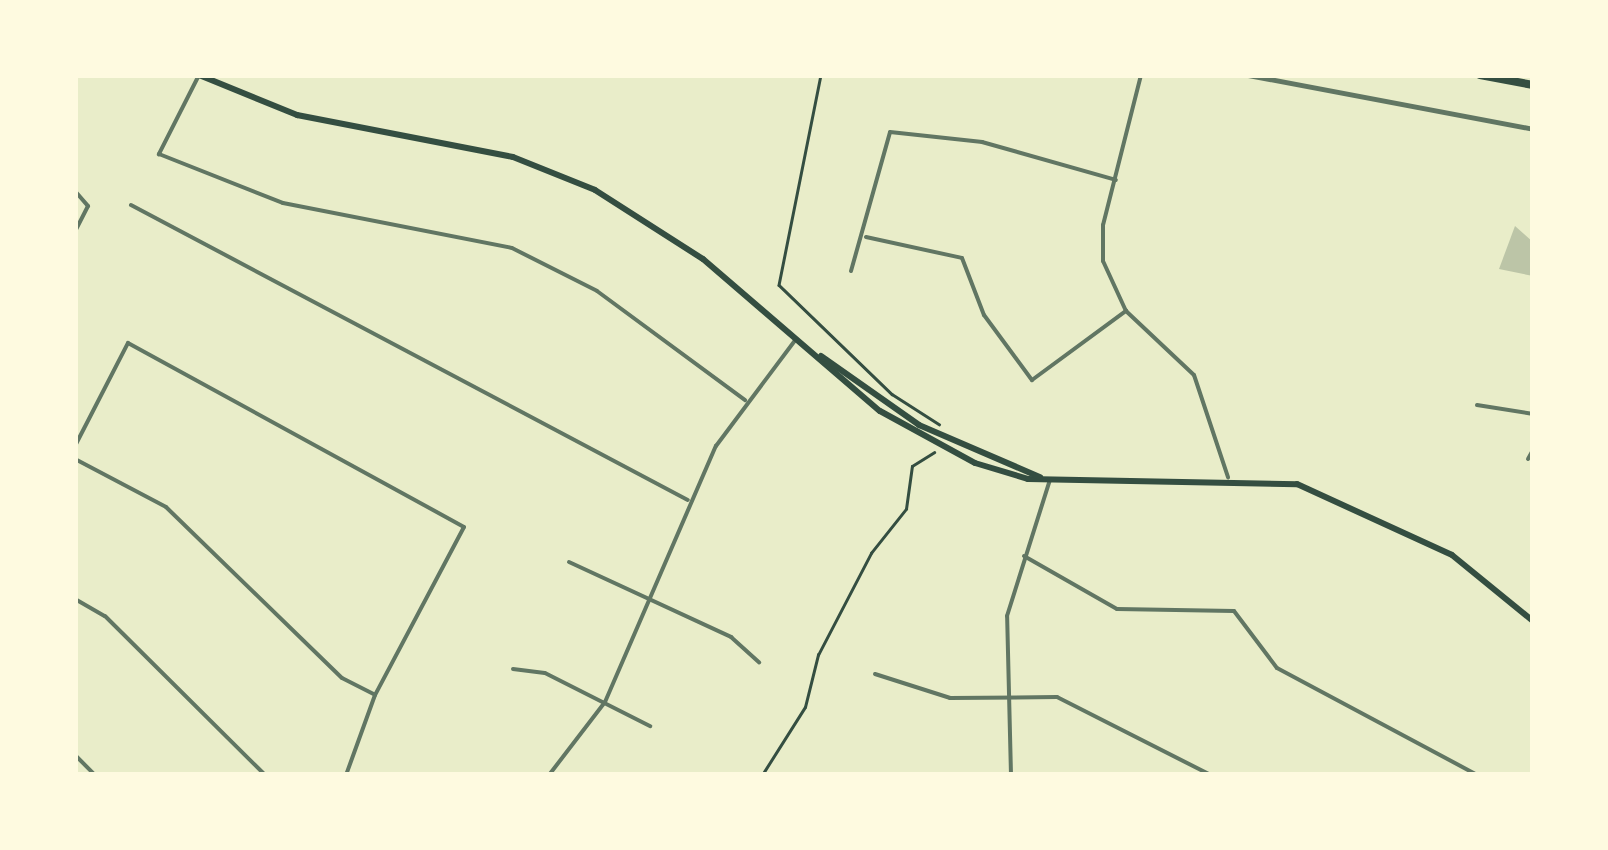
<!DOCTYPE html>
<style>
body{margin:0}
#map{position:relative;width:1608px;height:850px;overflow:hidden;background:#e9edc9;font-family:Poppins,sans-serif}
div>[style]{position:absolute}
.building>*{inset:0;background:#bcc5a7}
.path>*{height:2.5px;margin:-1.25px;padding:0 1.25px;transform-origin:1.25px;border-radius:1.25px;background:#344e41}
.minor>*{height:4px;margin:-2px;padding:0 2px;transform-origin:2px;border-radius:2px;background:#617663}
.tertiary>*{height:5px;margin:-2.5px;padding:0 2.5px;transform-origin:2.5px;border-radius:2.5px;background:#617663}
.secondary>*{height:6px;margin:-3px;padding:0 3px;transform-origin:3px;border-radius:3px;background:#344e41}
.motorway>*{height:8px;margin:-4px;padding:0 4px;transform-origin:4px;border-radius:4px;background:#344e41}
span{translate:-50% -50%;white-space:nowrap;text-align:center;line-height:1.15;-webkit-text-stroke:9px #fefae0;paint-order:stroke}
.frame{position:absolute;inset:0;border:78px solid #fefae0;pointer-events:none}
</style>
<div id="map">
<div class="building">
<div style="clip-path:polygon(1515px 226px,1533px 242px,1533px 276px,1499px 269px)"></div>
</div>
<div class="path">
<div style="left:821px;top:75px;width:214px;rotate:101.3deg"></div>
<div style="left:779px;top:285px;width:157px;rotate:44deg"></div>
<div style="left:892px;top:394px;width:56px;rotate:32.6deg"></div>
<div style="left:762px;top:775px;width:80px;rotate:-57.7deg"></div>
<div style="left:805px;top:707px;width:54px;rotate:-76deg"></div>
<div style="left:818px;top:655px;width:115px;rotate:-62.5deg"></div>
<div style="left:871px;top:553px;width:56px;rotate:-51.5deg"></div>
<div style="left:906px;top:509px;width:43px;rotate:-82.1deg"></div>
<div style="left:912px;top:466px;width:26px;rotate:-32deg"></div>
</div>
<div class="minor">
<div style="left:199px;top:75px;width:89px;rotate:116.9deg"></div>
<div style="left:159px;top:154px;width:133px;rotate:21.6deg"></div>
<div style="left:283px;top:203px;width:233px;rotate:11.1deg"></div>
<div style="left:512px;top:248px;width:95px;rotate:26.8deg"></div>
<div style="left:597px;top:291px;width:184px;rotate:36.4deg"></div>
<div style="left:1141px;top:75px;width:155px;rotate:104.2deg"></div>
<div style="left:1103px;top:225px;width:36px;rotate:90deg"></div>
<div style="left:1103px;top:261px;width:55px;rotate:65.3deg"></div>
<div style="left:1126px;top:311px;width:93px;rotate:43.3deg"></div>
<div style="left:1194px;top:375px;width:108px;rotate:71.6deg"></div>
<div style="left:75px;top:191px;width:20px;rotate:49deg"></div>
<div style="left:88px;top:206px;width:29px;rotate:117deg"></div>
<div style="left:131px;top:205px;width:630px;rotate:27.91deg"></div>
<div style="left:866px;top:237px;width:98px;rotate:12.3deg"></div>
<div style="left:962px;top:258px;width:61px;rotate:68.9deg"></div>
<div style="left:984px;top:315px;width:81px;rotate:53.6deg"></div>
<div style="left:1032px;top:380px;width:117px;rotate:-36.3deg"></div>
<div style="left:851px;top:271px;width:144px;rotate:-74.3deg"></div>
<div style="left:890px;top:132px;width:93px;rotate:6.2deg"></div>
<div style="left:982px;top:142px;width:139px;rotate:15.8deg"></div>
<div style="left:1477px;top:405px;width:57px;rotate:9.1deg"></div>
<div style="left:75px;top:446px;width:116px;rotate:-62.8deg"></div>
<div style="left:128px;top:343px;width:383px;rotate:28.7deg"></div>
<div style="left:464px;top:527px;width:190px;rotate:117.9deg"></div>
<div style="left:375px;top:695px;width:85px;rotate:109.9deg"></div>
<div style="left:75px;top:459px;width:103px;rotate:27.8deg"></div>
<div style="left:166px;top:507px;width:245px;rotate:44.2deg"></div>
<div style="left:342px;top:678px;width:37px;rotate:27deg"></div>
<div style="left:1528px;top:459px;width:10px;rotate:-61deg"></div>
<div style="left:1024px;top:556px;width:107px;rotate:29.7deg"></div>
<div style="left:1117px;top:609px;width:117px;rotate:1deg"></div>
<div style="left:1234px;top:611px;width:71px;rotate:53deg"></div>
<div style="left:1277px;top:668px;width:227px;rotate:28.1deg"></div>
<div style="left:569px;top:562px;width:179px;rotate:24.8deg"></div>
<div style="left:731px;top:637px;width:38px;rotate:42deg"></div>
<div style="left:75px;top:599px;width:34px;rotate:30deg"></div>
<div style="left:105px;top:616px;width:226px;rotate:44.8deg"></div>
<div style="left:513px;top:669px;width:32px;rotate:7deg"></div>
<div style="left:545px;top:673px;width:118px;rotate:26.8deg"></div>
<div style="left:875px;top:674px;width:79px;rotate:17.7deg"></div>
<div style="left:950px;top:698px;width:107px;rotate:-0.5deg"></div>
<div style="left:1057px;top:697px;width:173px;rotate:26.9deg"></div>
<div style="left:75px;top:755px;width:28px;rotate:45deg"></div>
<div style="left:454px;top:775px;width:23px"></div>
<div style="left:549px;top:775px;width:92px;rotate:-52.5deg"></div>
<div style="left:605px;top:702px;width:279px;rotate:-66.6deg"></div>
<div style="left:716px;top:446px;width:134px;rotate:-53.2deg"></div>
<div style="left:1011px;top:775px;width:159px;rotate:-91.4deg"></div>
<div style="left:1007px;top:616px;width:143px;rotate:-72.5deg"></div>
</div>
<div class="tertiary">
<div style="left:1248px;top:75px;width:290px;rotate:10.7deg"></div>
</div>
<div class="secondary">
<div style="left:199px;top:75px;width:106px;rotate:22.2deg"></div>
<div style="left:297px;top:115px;width:220px;rotate:11deg"></div>
<div style="left:513px;top:157px;width:88px;rotate:21.9deg"></div>
<div style="left:595px;top:190px;width:128px;rotate:32.6deg"></div>
<div style="left:703px;top:259px;width:233px;rotate:40.7deg"></div>
<div style="left:880px;top:411px;width:108px;rotate:28.7deg"></div>
<div style="left:975px;top:463px;width:55px;rotate:16.8deg"></div>
<div style="left:1028px;top:479px;width:269px;rotate:1.1deg"></div>
<div style="left:1297px;top:484px;width:170px;rotate:24.6deg"></div>
<div style="left:1452px;top:555px;width:104px;rotate:39.2deg"></div>
<div style="left:821px;top:356px;width:120px;rotate:35.1deg"></div>
<div style="left:919px;top:425px;width:132px;rotate:23.3deg"></div>
</div>
<div class="motorway">
<div style="left:1480px;top:75px;width:54px;rotate:10.7deg"></div>
</div>
<div class="frame"></div>
</div>
